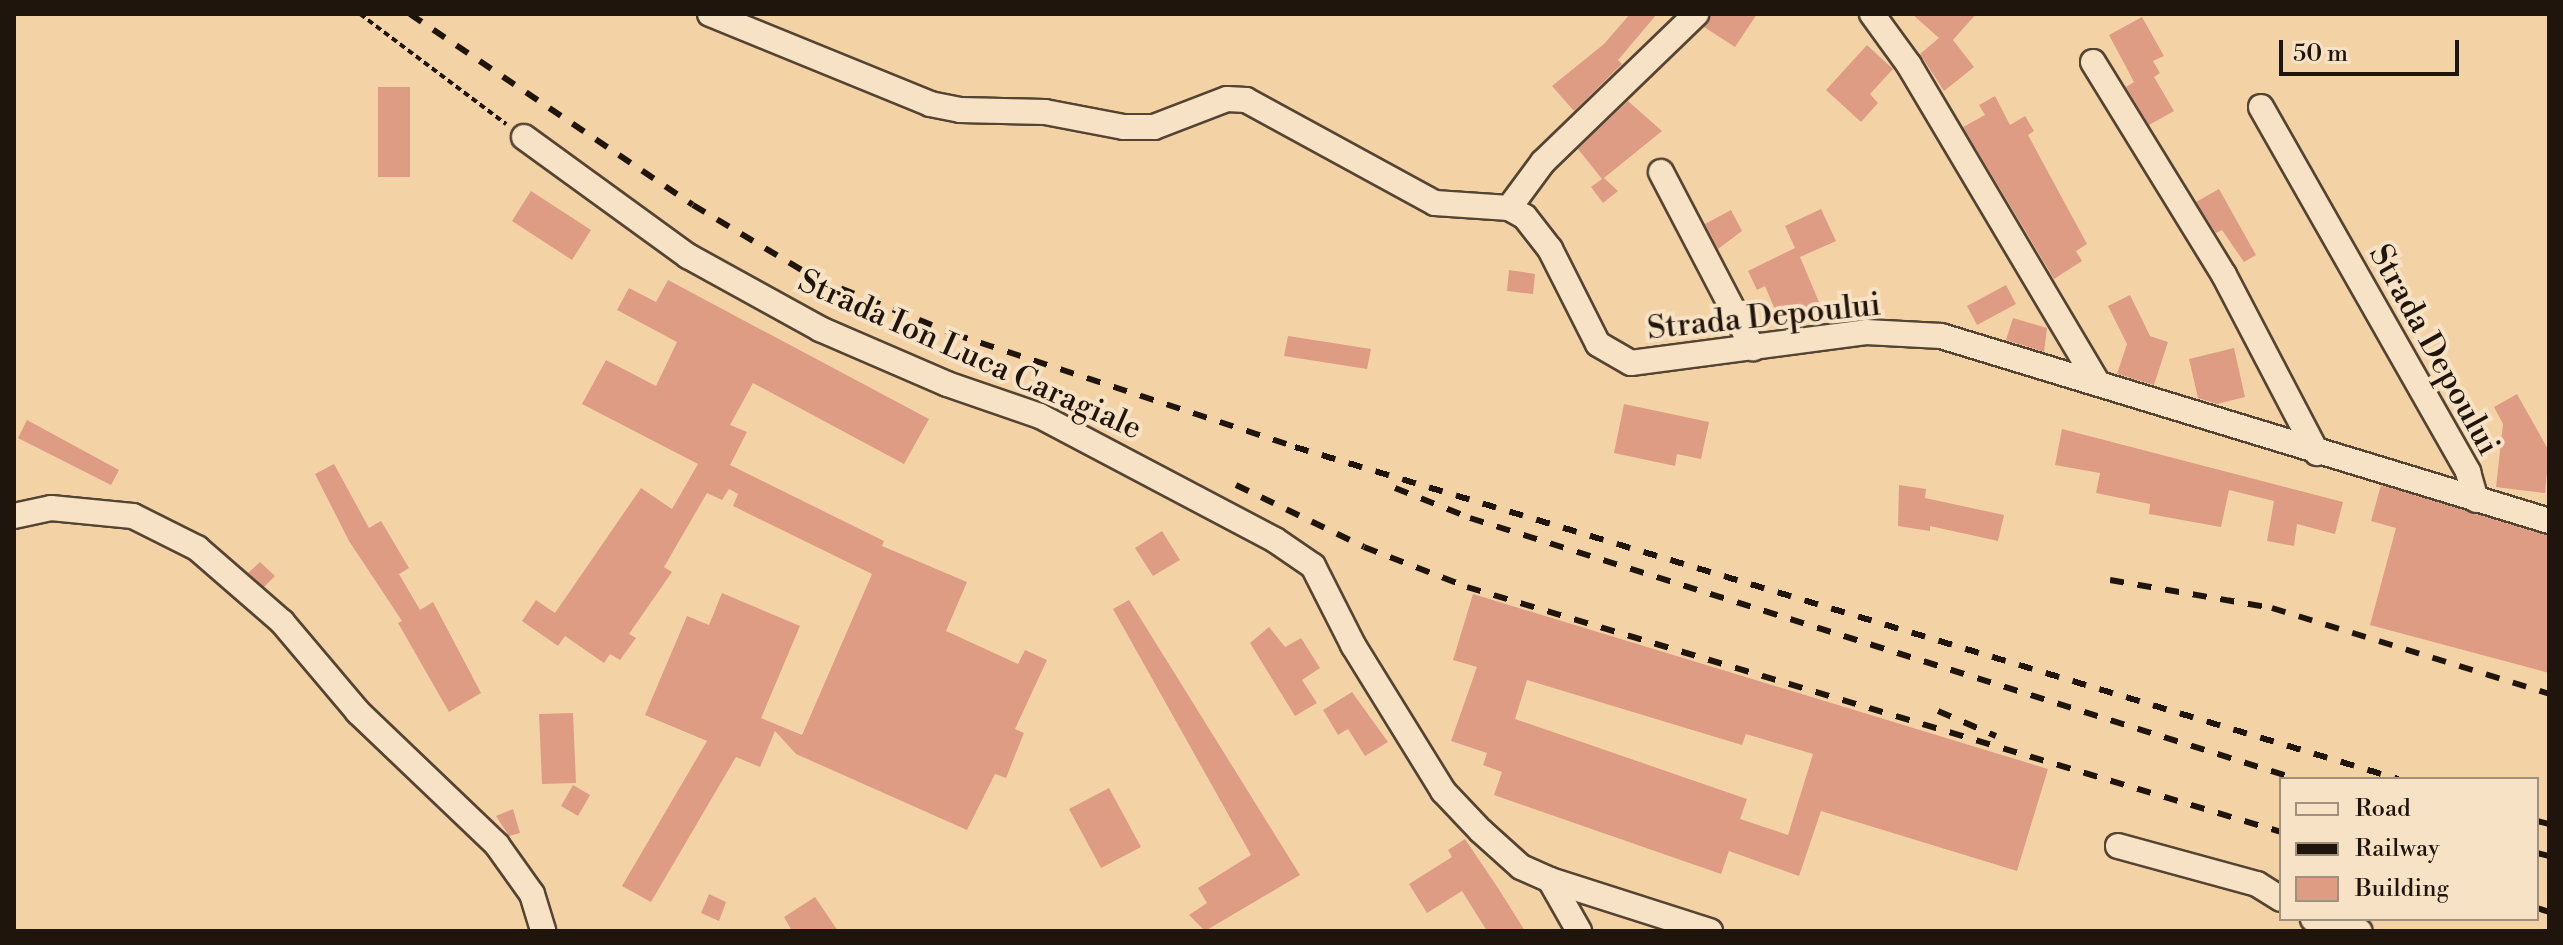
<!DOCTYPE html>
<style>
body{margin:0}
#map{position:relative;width:2563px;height:945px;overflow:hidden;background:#f3d3a6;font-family:"Libre Bodoni",serif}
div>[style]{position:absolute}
.building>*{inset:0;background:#de9c85}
.path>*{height:4px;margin-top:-2px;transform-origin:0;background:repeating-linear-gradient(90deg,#20150c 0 6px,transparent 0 10px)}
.roads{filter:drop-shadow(2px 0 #554432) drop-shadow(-2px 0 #554432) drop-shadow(0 2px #554432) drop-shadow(0 -2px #554432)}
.minor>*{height:24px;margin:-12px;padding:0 12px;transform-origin:12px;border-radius:12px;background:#f7e2c5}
.rail>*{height:6px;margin-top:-3px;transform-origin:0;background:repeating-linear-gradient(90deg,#20150c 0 14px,transparent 0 28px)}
span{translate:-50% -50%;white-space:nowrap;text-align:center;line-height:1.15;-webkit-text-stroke:8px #f7e2c5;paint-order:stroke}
.street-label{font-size:32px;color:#20150c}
.frame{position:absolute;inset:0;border:16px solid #20150c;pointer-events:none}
.legend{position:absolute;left:2279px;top:777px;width:260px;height:144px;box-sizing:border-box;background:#f7e2c5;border:2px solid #a1907b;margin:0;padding:10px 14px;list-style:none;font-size:24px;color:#20150c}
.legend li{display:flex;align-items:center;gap:16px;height:40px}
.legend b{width:40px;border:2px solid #a1907b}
.scale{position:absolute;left:2279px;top:40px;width:180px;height:36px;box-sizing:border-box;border:4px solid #20150c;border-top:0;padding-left:10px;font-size:24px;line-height:28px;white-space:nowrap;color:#20150c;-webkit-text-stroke:6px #f7e2c5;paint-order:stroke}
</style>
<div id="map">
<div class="building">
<div style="clip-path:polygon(1630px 14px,1657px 14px,1618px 60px,1622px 64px,1574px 111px,1552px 86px,1604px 44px)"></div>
<div style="clip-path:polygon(1711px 14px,1757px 14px,1735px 47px,1704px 27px)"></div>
<div style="clip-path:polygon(1912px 14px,1976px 14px,1953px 40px,1974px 67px,1944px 91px,1920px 54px,1939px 38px)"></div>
<div style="clip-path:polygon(2142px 17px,2164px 56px,2153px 61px,2160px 73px,2154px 77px,2174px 111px,2149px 125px,2126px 87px,2134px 82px,2109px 35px)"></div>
<div style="clip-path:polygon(1867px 45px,1893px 69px,1870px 94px,1878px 103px,1861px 122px,1826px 90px)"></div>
<div style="clip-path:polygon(378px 87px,410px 87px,410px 177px,378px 177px)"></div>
<div style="clip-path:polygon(1995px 96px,2010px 125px,2025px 116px,2034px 131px,2028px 135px,2087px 244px,2076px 251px,2082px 261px,2054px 279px,1963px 127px,1985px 115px,1979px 105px)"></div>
<div style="clip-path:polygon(1628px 101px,1662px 131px,1604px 178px,1618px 191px,1603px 203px,1591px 187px,1602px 179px,1578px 149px)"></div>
<div style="clip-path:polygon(2219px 189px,2256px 255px,2244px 262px,2222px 230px,2216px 233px,2196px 202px)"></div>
<div style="clip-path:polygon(531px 191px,591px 230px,572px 260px,512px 221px)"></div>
<div style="clip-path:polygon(1821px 209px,1836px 241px,1800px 257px,1819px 302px,1779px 319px,1765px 286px,1757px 290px,1748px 271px,1795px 248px,1785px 226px)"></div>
<div style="clip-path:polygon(1731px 210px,1742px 231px,1718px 249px,1705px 224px)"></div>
<div style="clip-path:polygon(1509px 270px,1535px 274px,1533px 294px,1507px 291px)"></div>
<div style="clip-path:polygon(668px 280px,929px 419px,904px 464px,753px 383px,730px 425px,747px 432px,730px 465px,884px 541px,882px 546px,967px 582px,946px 631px,1018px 664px,1025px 650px,1047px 660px,1015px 729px,1024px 733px,1006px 778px,995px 774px,967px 830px,796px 754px,775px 731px,760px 767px,736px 757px,651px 902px,622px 886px,707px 741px,645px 715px,687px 616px,709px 625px,722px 593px,800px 626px,761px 718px,802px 735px,872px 574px,733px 506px,738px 494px,729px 489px,722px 500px,707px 493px,664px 567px,672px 572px,629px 634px,636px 638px,620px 660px,610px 654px,604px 663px,565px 636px,558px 646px,522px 621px,536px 600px,555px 613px,641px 488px,672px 509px,698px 464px,582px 404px,606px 360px,656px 386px,677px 342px,617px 310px,629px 288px,656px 302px)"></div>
<div style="clip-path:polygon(2006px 285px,2016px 304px,1977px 325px,1967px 306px)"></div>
<div style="clip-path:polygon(2130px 295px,2150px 336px,2168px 342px,2154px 385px,2117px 374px,2127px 344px,2108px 306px)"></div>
<div style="clip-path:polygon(2013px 318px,2047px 328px,2044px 352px,2006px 340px)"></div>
<div style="clip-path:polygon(1288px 336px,1371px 349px,1367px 369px,1284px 356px)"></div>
<div style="clip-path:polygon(2234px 348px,2245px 397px,2217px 404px,2198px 398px,2189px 359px)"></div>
<div style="clip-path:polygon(2517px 394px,2549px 451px,2545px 493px,2496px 487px,2503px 424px,2494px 407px)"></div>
<div style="clip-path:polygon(1624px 404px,1709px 422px,1701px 459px,1677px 454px,1675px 466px,1614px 453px)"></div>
<div style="clip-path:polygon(27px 420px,119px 470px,111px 485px,18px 438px)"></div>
<div style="clip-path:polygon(2062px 429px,2343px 502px,2335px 534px,2297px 524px,2294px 546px,2267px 541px,2274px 501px,2229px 490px,2221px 527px,2149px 514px,2150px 504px,2096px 493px,2100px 473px,2055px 465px)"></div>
<div style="clip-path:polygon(334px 464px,369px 528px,381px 521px,409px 568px,399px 574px,420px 610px,433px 602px,481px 693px,449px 712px,398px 623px,402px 621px,349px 541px,315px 474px)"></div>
<div style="clip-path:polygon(1899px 485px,1926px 489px,1925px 498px,2004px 515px,1998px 541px,1930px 526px,1930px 531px,1898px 526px)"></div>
<div style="clip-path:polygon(2381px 485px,2549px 536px,2549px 673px,2370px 625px,2396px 528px,2371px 521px)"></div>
<div style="clip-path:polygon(1162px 531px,1180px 560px,1153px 576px,1135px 548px)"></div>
<div style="clip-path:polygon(260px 562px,275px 576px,264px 587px,248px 573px)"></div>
<div style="clip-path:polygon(evenodd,1473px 594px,2048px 769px,2017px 871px,1821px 811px,1799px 876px,1729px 851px,1721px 874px,1494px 795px,1502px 772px,1483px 765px,1487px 753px,1451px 741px,1477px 667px,1453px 660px,1473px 594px,1527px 680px,1742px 745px,1746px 734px,1813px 754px,1788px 835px,1740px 819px,1747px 799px,1515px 719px,1527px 680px)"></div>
<div style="clip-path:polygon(1129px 600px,1300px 875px,1205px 931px,1189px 915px,1207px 903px,1198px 888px,1251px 855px,1113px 609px)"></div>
<div style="clip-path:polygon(1269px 627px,1285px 647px,1301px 638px,1320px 668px,1302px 680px,1317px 703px,1295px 716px,1250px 643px)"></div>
<div style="clip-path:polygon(1352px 692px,1388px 742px,1365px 756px,1348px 729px,1338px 735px,1323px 710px)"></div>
<div style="clip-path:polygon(573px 713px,576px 783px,542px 784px,539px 714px)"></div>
<div style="clip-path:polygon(573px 785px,590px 795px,578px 816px,561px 806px)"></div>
<div style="clip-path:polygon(1109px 788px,1141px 847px,1101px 868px,1069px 809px)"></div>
<div style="clip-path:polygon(513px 809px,520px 833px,509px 836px,496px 816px)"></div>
<div style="clip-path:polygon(1465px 839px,1498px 888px,1525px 931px,1487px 931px,1462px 891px,1427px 913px,1409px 884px,1452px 857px,1448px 850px)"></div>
<div style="clip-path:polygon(709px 894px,726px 902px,719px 921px,701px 913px)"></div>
<div style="clip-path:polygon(815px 897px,838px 931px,792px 931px,784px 917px)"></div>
</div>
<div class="path">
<div style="left:360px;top:14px;width:183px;rotate:37deg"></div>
</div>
<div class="roads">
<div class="minor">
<div style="left:710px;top:14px;width:238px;rotate:22.2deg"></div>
<div style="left:930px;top:104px;width:31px;rotate:11deg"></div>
<div style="left:960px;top:110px;width:85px;rotate:1.3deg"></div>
<div style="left:1045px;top:112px;width:80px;rotate:10.8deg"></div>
<div style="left:1124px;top:127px;width:30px"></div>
<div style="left:1154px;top:127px;width:78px;rotate:-21deg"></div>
<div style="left:1227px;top:99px;width:19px;rotate:3deg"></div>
<div style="left:1246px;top:100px;width:215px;rotate:28.6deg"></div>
<div style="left:1435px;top:203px;width:74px;rotate:3.9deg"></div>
<div style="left:1509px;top:208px;width:18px;rotate:29deg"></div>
<div style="left:1525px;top:217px;width:41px;rotate:52deg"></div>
<div style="left:1550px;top:249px;width:106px;rotate:63.2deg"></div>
<div style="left:1598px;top:344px;width:38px;rotate:30deg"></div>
<div style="left:1631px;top:363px;width:237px;rotate:-7.5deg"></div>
<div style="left:1866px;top:332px;width:75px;rotate:3.1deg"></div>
<div style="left:1941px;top:336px;width:636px;rotate:16.92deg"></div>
<div style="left:1872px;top:14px;width:63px;rotate:54deg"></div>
<div style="left:1909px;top:65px;width:369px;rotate:59.3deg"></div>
<div style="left:2093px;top:62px;width:250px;rotate:58.4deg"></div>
<div style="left:2224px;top:275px;width:201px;rotate:62.4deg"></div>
<div style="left:2261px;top:107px;width:420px;rotate:60.4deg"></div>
<div style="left:2468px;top:472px;width:29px;rotate:74deg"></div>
<div style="left:524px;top:137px;width:203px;rotate:36deg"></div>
<div style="left:688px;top:256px;width:151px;rotate:28.9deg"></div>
<div style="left:820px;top:329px;width:138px;rotate:23.4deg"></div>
<div style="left:947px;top:384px;width:98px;rotate:19deg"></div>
<div style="left:1040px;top:416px;width:266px;rotate:27.8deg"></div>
<div style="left:1275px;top:540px;width:46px;rotate:34.4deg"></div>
<div style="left:1313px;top:566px;width:89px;rotate:63.1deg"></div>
<div style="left:1353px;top:645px;width:172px;rotate:58.3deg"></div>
<div style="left:1443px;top:791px;width:55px;rotate:46.5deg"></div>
<div style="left:1481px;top:831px;width:54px;rotate:42deg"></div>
<div style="left:1521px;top:867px;width:32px;rotate:24deg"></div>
<div style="left:1550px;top:880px;width:168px;rotate:17.7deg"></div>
<div style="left:1661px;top:172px;width:199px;rotate:62.4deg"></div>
<div style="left:1509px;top:208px;width:57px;rotate:-53.5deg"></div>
<div style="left:1543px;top:162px;width:213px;rotate:-44deg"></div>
<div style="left:14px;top:516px;width:38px;rotate:-12deg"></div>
<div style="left:51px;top:508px;width:82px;rotate:5.6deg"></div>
<div style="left:133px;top:516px;width:72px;rotate:26.6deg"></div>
<div style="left:197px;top:548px;width:113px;rotate:41deg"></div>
<div style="left:282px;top:622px;width:118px;rotate:49.8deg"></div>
<div style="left:358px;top:712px;width:192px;rotate:43.7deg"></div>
<div style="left:497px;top:845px;width:60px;rotate:54.5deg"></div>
<div style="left:532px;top:894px;width:39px;rotate:73deg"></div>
<div style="left:2118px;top:846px;width:144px;rotate:15.3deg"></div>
<div style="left:2257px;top:884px;width:28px;rotate:32deg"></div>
<div style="left:1550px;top:880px;width:59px;rotate:60.4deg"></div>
<div style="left:2313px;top:919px;width:48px;rotate:14.6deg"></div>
</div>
</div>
<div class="rail">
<div style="left:410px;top:14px;width:341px;rotate:34deg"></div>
<div style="left:693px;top:205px;width:142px;rotate:30.9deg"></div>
<div style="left:815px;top:278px;width:150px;rotate:21.9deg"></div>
<div style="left:954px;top:334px;width:359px;rotate:18.3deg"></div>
<div style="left:1295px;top:447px;width:1152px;rotate:16.75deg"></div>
<div style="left:1236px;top:485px;width:142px;rotate:25.8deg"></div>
<div style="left:1364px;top:547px;width:110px;rotate:21.2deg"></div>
<div style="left:1467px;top:587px;width:850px;rotate:16.75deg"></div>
<div style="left:1395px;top:488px;width:81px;rotate:21.8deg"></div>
<div style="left:1470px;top:518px;width:867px;rotate:17.52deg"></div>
<div style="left:2110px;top:580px;width:164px;rotate:9.8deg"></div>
<div style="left:2272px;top:608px;width:290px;rotate:17.2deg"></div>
<div style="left:1938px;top:711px;width:63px;rotate:23.3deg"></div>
<div style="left:2537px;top:821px;width:12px;rotate:14deg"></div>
<div style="left:2537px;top:853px;width:12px;rotate:14deg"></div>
<div style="left:2537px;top:908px;width:13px;rotate:18deg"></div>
</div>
<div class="street-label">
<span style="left:1764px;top:317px;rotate:-6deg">Strada Depoului</span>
<span style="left:2434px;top:350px;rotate:61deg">Strada Depoului</span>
<span style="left:970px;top:355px;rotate:24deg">Strada Ion Luca Caragiale</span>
</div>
<div class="frame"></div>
<ul class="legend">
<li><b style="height:10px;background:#f7e2c5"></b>Road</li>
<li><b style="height:10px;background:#20150c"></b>Railway</li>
<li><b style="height:22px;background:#de9c85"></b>Building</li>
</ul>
<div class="scale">50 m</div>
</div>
